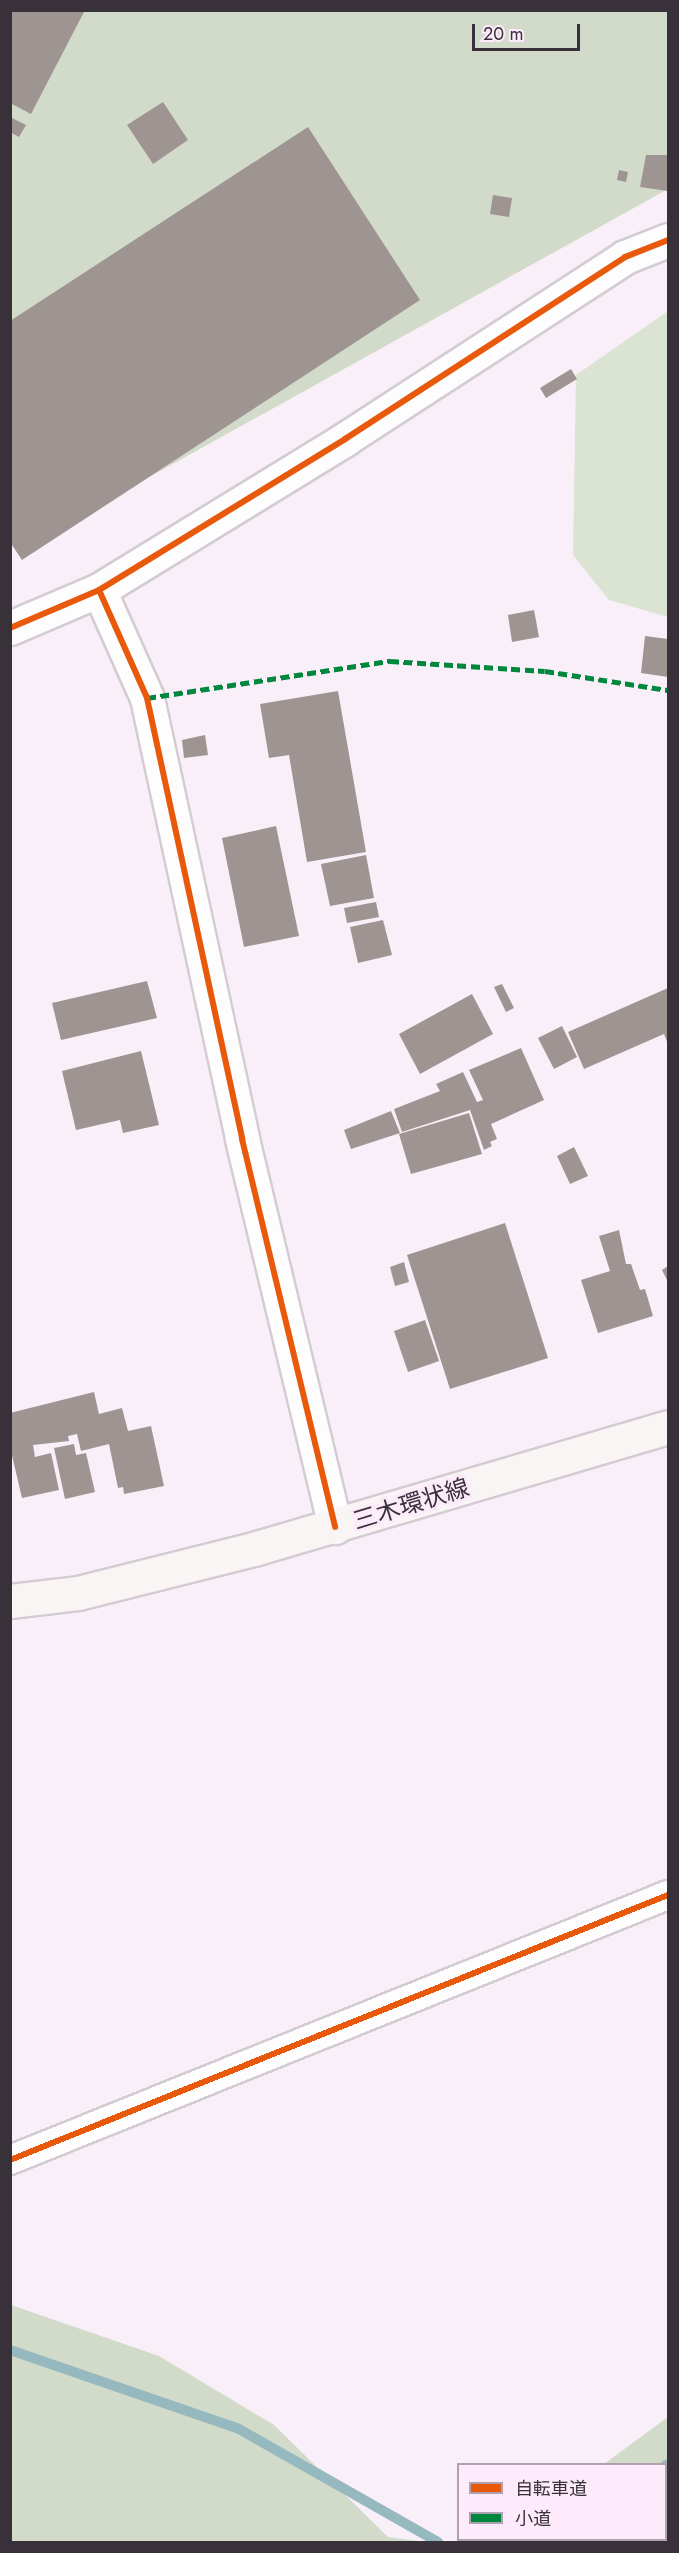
<!DOCTYPE html>
<meta charset="utf-8">
<style>
body{margin:0}
#map{position:relative;width:679px;height:2553px;overflow:hidden;background:#f9eff8;font-family:Jost,"Noto Sans JP",sans-serif}
div>[style]{position:absolute}
.green>*{inset:0;background:#dbe3d3}
.forest>*{inset:0;background:#d2dac9}
.stream>*{height:10px;margin:-5px;padding:0 5px;transform-origin:5px;border-radius:5px;background:#96b8bf}
.building>*{inset:0;background:#9e9593}
.roads{filter:drop-shadow(2px 0 #d4cbd3) drop-shadow(-2px 0 #d4cbd3) drop-shadow(0 2px #d4cbd3) drop-shadow(0 -2px #d4cbd3)}
.minor>*{height:28px;margin:-14px;padding:0 14px;transform-origin:14px;border-radius:14px;background:#fefdfe}
.tertiary>*{height:33px;margin:-16.5px;padding:0 16.5px;transform-origin:16.5px;border-radius:16.5px;background:#fefdfe}
.secondary>*{height:33px;margin:-16.5px;padding:0 16.5px;transform-origin:16.5px;border-radius:16.5px;background:#f9f5f5}
.quiet>*{height:4.5px;margin-top:-2.25px;transform-origin:0;background:repeating-linear-gradient(90deg,#00873e 0 9px,transparent 0 13.5px)}
.cycleway>*{height:6px;margin:-3px;padding:0 3px;transform-origin:3px;border-radius:3px;background:#e8590c}
span{translate:-50% -50%;white-space:nowrap;text-align:center;line-height:1.15;-webkit-text-stroke:6px #fdebfc;paint-order:stroke}
.street-label{font-size:24px;color:#393139}
.frame{position:absolute;inset:0;border:12px solid #393139;pointer-events:none}
.legend{position:absolute;left:457px;top:2463px;width:210px;height:78px;box-sizing:border-box;background:#fdebfc;border:2px solid #afa1ae;margin:0;padding:8px 10px;list-style:none;font-size:18px;color:#393139}
.legend li{display:flex;align-items:center;gap:12px;height:30px}
.legend b{width:30px;border:2px solid #afa1ae}
.scale{position:absolute;left:472px;top:24px;width:108px;height:27px;box-sizing:border-box;border:3px solid #393139;border-top:0;padding-left:8px;font-size:18px;line-height:21px;white-space:nowrap;color:#393139;-webkit-text-stroke:4px #fdebfc;paint-order:stroke}
</style>
<div id="map">
<div class="green">
<div style="clip-path:polygon(668px 311px,668px 617px,609px 600px,573px 555px,576px 375px)"></div>
</div>
<div class="forest">
<div style="clip-path:polygon(10px 11px,668px 11px,668px 189px,72px 520px,11px 407px)"></div>
<div style="clip-path:polygon(11px 2305px,159px 2356px,274px 2425px,388px 2537px,425px 2542px,11px 2542px)"></div>
<div style="clip-path:polygon(668px 2417px,668px 2499px,666px 2502px,666px 2464px,604px 2464px)"></div>
<div style="clip-path:polygon(501px 2540px,619px 2540px,497px 2542px)"></div>
</div>
<div class="stream">
<div style="left:10px;top:2350px;width:242px;rotate:19deg"></div>
<div style="left:239px;top:2429px;width:229px;rotate:29.6deg"></div>
<div style="left:666px;top:2465px;width:2px;rotate:-27deg"></div>
<div style="left:470px;top:2542px;width:8px;rotate:-14deg"></div>
</div>
<div class="building">
<div style="clip-path:polygon(10px 10px,85px 10px,31px 114px,10px 103px)"></div>
<div style="clip-path:polygon(163px 102px,188px 140px,153px 164px,127px 125px)"></div>
<div style="clip-path:polygon(10px 117px,26px 125px,19px 137px,10px 132px)"></div>
<div style="clip-path:polygon(308px 127px,420px 300px,22px 560px,10px 542px,10px 321px)"></div>
<div style="clip-path:polygon(646px 155px,668px 155px,668px 191px,640px 187px)"></div>
<div style="clip-path:polygon(619px 170px,628px 172px,626px 182px,617px 180px)"></div>
<div style="clip-path:polygon(493px 195px,512px 198px,509px 217px,490px 214px)"></div>
<div style="clip-path:polygon(571px 369px,577px 379px,546px 398px,540px 388px)"></div>
<div style="clip-path:polygon(534px 610px,539px 637px,512px 642px,508px 615px)"></div>
<div style="clip-path:polygon(645px 636px,668px 639px,668px 677px,641px 673px)"></div>
<div style="clip-path:polygon(338px 691px,366px 852px,307px 862px,289px 755px,269px 758px,260px 704px)"></div>
<div style="clip-path:polygon(205px 735px,208px 755px,184px 758px,182px 740px)"></div>
<div style="clip-path:polygon(276px 826px,299px 936px,244px 947px,222px 838px)"></div>
<div style="clip-path:polygon(366px 855px,374px 898px,330px 906px,321px 864px)"></div>
<div style="clip-path:polygon(376px 902px,379px 917px,347px 923px,344px 908px)"></div>
<div style="clip-path:polygon(383px 920px,392px 955px,358px 963px,350px 927px)"></div>
<div style="clip-path:polygon(147px 981px,157px 1018px,61px 1040px,52px 1003px)"></div>
<div style="clip-path:polygon(502px 984px,514px 1008px,506px 1012px,494px 987px)"></div>
<div style="clip-path:polygon(668px 988px,668px 1044px,664px 1034px,584px 1069px,568px 1032px)"></div>
<div style="clip-path:polygon(472px 994px,493px 1034px,420px 1074px,399px 1034px)"></div>
<div style="clip-path:polygon(562px 1026px,577px 1057px,554px 1069px,538px 1038px)"></div>
<div style="clip-path:polygon(521px 1048px,544px 1100px,491px 1124px,497px 1139px,490px 1142px,492px 1146px,484px 1150px,470px 1110px,402px 1132px,394px 1109px,440px 1091px,436px 1084px,463px 1072px,477px 1102px,483px 1100px,469px 1070px)"></div>
<div style="clip-path:polygon(141px 1051px,159px 1125px,123px 1133px,120px 1120px,76px 1130px,62px 1071px)"></div>
<div style="clip-path:polygon(391px 1111px,400px 1133px,351px 1149px,344px 1130px)"></div>
<div style="clip-path:polygon(469px 1113px,482px 1154px,411px 1174px,399px 1134px)"></div>
<div style="clip-path:polygon(574px 1147px,588px 1176px,570px 1184px,557px 1156px)"></div>
<div style="clip-path:polygon(505px 1223px,548px 1358px,450px 1389px,407px 1255px)"></div>
<div style="clip-path:polygon(619px 1230px,626px 1264px,631px 1264px,640px 1290px,645px 1289px,653px 1316px,598px 1333px,581px 1280px,610px 1271px,599px 1236px)"></div>
<div style="clip-path:polygon(404px 1262px,409px 1282px,395px 1286px,390px 1267px)"></div>
<div style="clip-path:polygon(668px 1266px,668px 1282px,662px 1270px)"></div>
<div style="clip-path:polygon(425px 1320px,439px 1361px,408px 1372px,394px 1331px)"></div>
<div style="clip-path:polygon(94px 1392px,99px 1414px,122px 1408px,128px 1431px,151px 1426px,164px 1486px,124px 1494px,123px 1487px,118px 1488px,109px 1444px,81px 1451px,77px 1434px,68px 1436px,69px 1441px,33px 1445px,35px 1457px,51px 1453px,59px 1490px,22px 1498px,10px 1447px,10px 1413px)"></div>
<div style="clip-path:polygon(74px 1444px,76px 1455px,86px 1453px,95px 1492px,65px 1499px,54px 1448px)"></div>
</div>
<div class="roads">
<div class="minor">
<div style="left:10px;top:2160px;width:709px;rotate:-21.94deg"></div>
</div>
<div class="tertiary">
<div style="left:99px;top:590px;width:118px;rotate:66deg"></div>
<div style="left:147px;top:698px;width:451px;rotate:77.8deg"></div>
<div style="left:242px;top:1139px;width:399px;rotate:76.5deg"></div>
<div style="left:10px;top:628px;width:97px;rotate:-23.1deg"></div>
<div style="left:99px;top:590px;width:289px;rotate:-31.5deg"></div>
<div style="left:345px;top:439px;width:334px;rotate:-33deg"></div>
<div style="left:625px;top:257px;width:46px;rotate:-21.6deg"></div>
</div>
<div class="secondary">
<div style="left:10px;top:1601px;width:68px;rotate:-6.7deg"></div>
<div style="left:78px;top:1593px;width:185px;rotate:-14.1deg"></div>
<div style="left:257px;top:1548px;width:428px;rotate:-16.4deg"></div>
</div>
</div>
<div class="quiet">
<div style="left:147px;top:698px;width:246px;rotate:-8.7deg"></div>
<div style="left:390px;top:661px;width:155px;rotate:3.7deg"></div>
<div style="left:545px;top:671px;width:124px;rotate:8.8deg"></div>
</div>
<div class="cycleway">
<div style="left:99px;top:590px;width:118px;rotate:66deg"></div>
<div style="left:147px;top:698px;width:451px;rotate:77.8deg"></div>
<div style="left:242px;top:1139px;width:399px;rotate:76.5deg"></div>
<div style="left:10px;top:628px;width:97px;rotate:-23.1deg"></div>
<div style="left:99px;top:590px;width:289px;rotate:-31.5deg"></div>
<div style="left:345px;top:439px;width:334px;rotate:-33deg"></div>
<div style="left:625px;top:257px;width:46px;rotate:-21.6deg"></div>
<div style="left:10px;top:2160px;width:709px;rotate:-21.94deg"></div>
</div>
<div class="street-label">
<span style="left:411px;top:1504px;rotate:-17deg">三木環状線</span>
</div>
<div class="frame"></div>
<ul class="legend">
<li><b style="height:8px;background:#e8590c"></b>自転車道</li>
<li><b style="height:8px;background:#00873e"></b>小道</li>
</ul>
<div class="scale">20 m</div>
</div>
